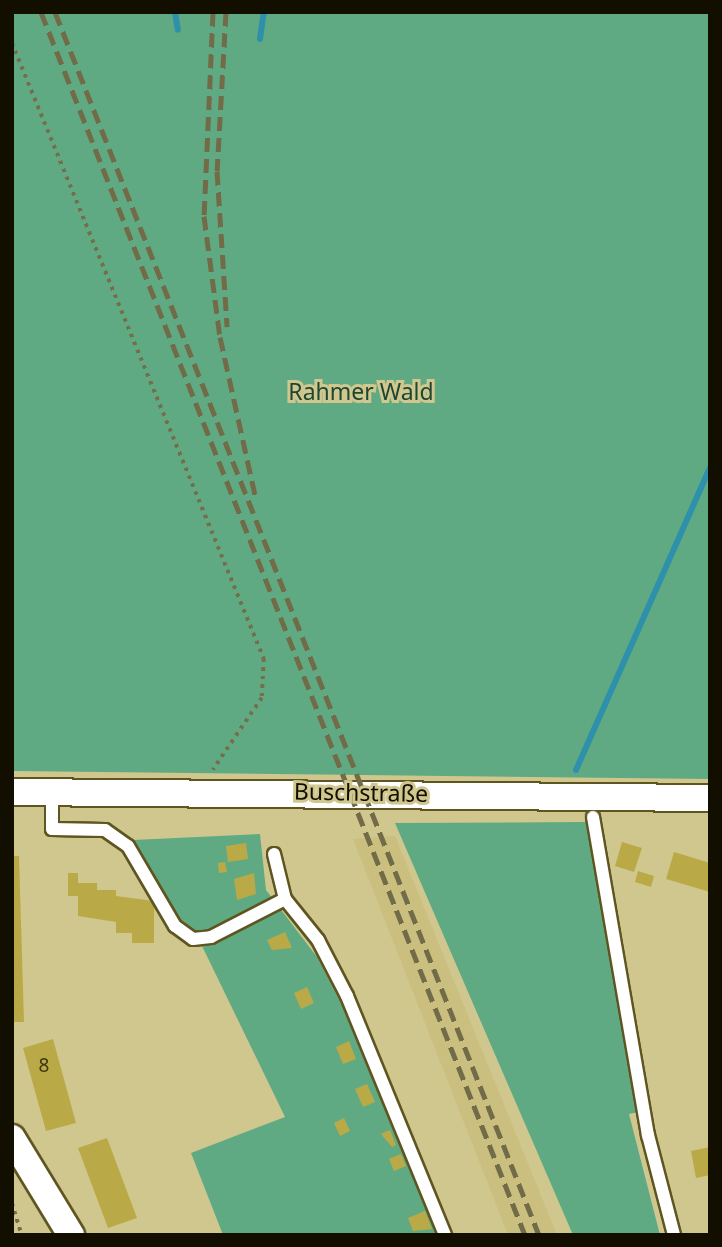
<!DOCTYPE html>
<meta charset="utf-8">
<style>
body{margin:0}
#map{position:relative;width:722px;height:1247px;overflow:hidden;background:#d0c78f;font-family:"Noto Sans",sans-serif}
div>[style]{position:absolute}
.built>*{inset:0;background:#cabf7f}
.green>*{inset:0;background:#60aa83}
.stream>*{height:6px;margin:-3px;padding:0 3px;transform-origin:3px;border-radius:3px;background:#2e90ab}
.building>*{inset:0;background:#baaa47}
.path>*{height:3.5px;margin-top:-1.75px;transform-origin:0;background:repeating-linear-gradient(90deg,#756e4a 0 3.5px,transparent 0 8.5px)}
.roads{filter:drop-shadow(2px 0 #5f5520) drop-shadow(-2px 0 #5f5520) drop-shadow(0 2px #5f5520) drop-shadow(0 -2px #5f5520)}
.lane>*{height:12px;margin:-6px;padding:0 6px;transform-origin:6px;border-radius:6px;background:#fff}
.street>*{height:26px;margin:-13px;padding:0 13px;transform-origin:13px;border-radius:13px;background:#fff}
.rail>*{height:5px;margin-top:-2.5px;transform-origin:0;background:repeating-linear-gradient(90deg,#716b48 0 14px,transparent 0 21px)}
span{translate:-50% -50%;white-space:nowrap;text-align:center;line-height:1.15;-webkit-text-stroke:6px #d0c78f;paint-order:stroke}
.number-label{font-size:19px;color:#3c3512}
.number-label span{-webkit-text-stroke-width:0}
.park-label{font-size:23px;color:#1d4732}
.street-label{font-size:23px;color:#120e00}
.frame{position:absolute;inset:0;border:14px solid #120e00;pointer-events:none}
</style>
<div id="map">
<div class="built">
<div style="clip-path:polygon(395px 836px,557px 1235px,508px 1235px,353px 839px)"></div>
</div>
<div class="green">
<div style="clip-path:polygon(12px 12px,710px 12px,710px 779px,12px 771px)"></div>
<div style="clip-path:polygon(586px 822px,641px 1100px,639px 1112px,629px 1114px,660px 1235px,573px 1235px,395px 823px)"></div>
<div style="clip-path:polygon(260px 834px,266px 890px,317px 957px,347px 1015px,440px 1235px,223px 1235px,191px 1153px,285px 1117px,203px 948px,177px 918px,133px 840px)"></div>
</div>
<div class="stream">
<div style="left:175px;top:12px;width:18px;rotate:81deg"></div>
<div style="left:260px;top:39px;width:27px;rotate:-82deg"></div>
<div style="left:576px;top:770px;width:330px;rotate:-66.1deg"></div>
</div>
<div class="building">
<div style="clip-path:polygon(622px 842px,642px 848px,634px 872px,615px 866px)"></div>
<div style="clip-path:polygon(246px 843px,248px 859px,228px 862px,226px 846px)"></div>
<div style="clip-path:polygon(674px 852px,710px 863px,710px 892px,666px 879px)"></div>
<div style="clip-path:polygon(12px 856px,19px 856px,24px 1022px,12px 1022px)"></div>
<div style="clip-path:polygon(225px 862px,227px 872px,219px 873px,218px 863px)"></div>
<div style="clip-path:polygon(638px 871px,654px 876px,651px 887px,635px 882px)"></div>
<div style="clip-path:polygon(68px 873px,78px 873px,78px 883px,97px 883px,97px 890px,116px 890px,116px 896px,154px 901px,154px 943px,132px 943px,132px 933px,116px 933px,116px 922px,78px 916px,78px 896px,68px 896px)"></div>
<div style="clip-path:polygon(254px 873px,256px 894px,237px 900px,234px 879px)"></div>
<div style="clip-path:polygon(285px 932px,292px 948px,272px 950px,267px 940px)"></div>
<div style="clip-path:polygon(307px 987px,314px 1003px,301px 1009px,294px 993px)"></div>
<div style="clip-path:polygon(53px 1039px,76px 1123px,46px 1131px,23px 1048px)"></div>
<div style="clip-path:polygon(349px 1041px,356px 1059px,343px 1064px,336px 1047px)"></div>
<div style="clip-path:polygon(367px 1084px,375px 1102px,363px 1107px,355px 1089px)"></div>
<div style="clip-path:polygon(344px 1118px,350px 1131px,340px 1136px,334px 1123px)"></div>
<div style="clip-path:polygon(390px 1130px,396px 1145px,392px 1147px,381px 1134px)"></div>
<div style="clip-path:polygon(107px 1138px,137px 1218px,108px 1228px,78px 1148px)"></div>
<div style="clip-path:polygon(710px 1147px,710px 1175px,696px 1178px,691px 1151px)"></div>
<div style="clip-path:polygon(401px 1154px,406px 1166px,394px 1171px,389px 1159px)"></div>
<div style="clip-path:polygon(425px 1211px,432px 1229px,413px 1231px,408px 1218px)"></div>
</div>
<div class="path">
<div style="left:12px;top:43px;width:666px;rotate:67.75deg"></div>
<div style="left:264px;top:659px;width:39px;rotate:93deg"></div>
<div style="left:262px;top:698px;width:87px;rotate:124.2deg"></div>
<div style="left:12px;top:1203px;width:34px;rotate:73deg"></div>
</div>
<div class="roads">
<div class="lane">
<div style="left:52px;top:792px;width:37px;rotate:90deg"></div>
<div style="left:52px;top:829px;width:53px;rotate:1.1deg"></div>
<div style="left:105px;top:830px;width:28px;rotate:35deg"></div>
<div style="left:128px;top:846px;width:93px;rotate:59.6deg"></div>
<div style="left:175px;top:926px;width:22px;rotate:36deg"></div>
<div style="left:193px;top:939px;width:18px;rotate:-6deg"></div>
<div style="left:211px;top:937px;width:83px;rotate:-27.2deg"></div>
<div style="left:285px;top:899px;width:53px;rotate:51.2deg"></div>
<div style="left:318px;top:940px;width:63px;rotate:62.6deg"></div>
<div style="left:347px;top:996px;width:258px;rotate:67.7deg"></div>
<div style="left:593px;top:817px;width:323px;rotate:80.2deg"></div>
<div style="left:648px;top:1135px;width:103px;rotate:75.4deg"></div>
<div style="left:274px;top:854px;width:46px;rotate:76.3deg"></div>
</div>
<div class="street">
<div style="left:12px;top:792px;width:698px;rotate:0.49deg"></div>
<div style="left:12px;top:1138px;width:114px;rotate:58.7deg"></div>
</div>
</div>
<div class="rail">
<div style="left:41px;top:12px;width:1315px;rotate:68.41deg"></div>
<div style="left:55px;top:12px;width:1315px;rotate:68.41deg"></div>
<div style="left:213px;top:12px;width:204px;rotate:92.5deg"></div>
<div style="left:204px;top:216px;width:122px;rotate:82.5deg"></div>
<div style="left:220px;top:337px;width:167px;rotate:77.5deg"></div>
<div style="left:226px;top:12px;width:159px;rotate:93.2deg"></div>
<div style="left:217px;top:171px;width:156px;rotate:86.3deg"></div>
</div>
<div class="number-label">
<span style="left:44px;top:1066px">8</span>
</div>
<div class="park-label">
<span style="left:361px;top:391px">Rahmer Wald</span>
</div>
<div class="street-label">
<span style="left:361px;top:792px;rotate:1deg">Buschstraße</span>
</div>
<div class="frame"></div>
</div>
